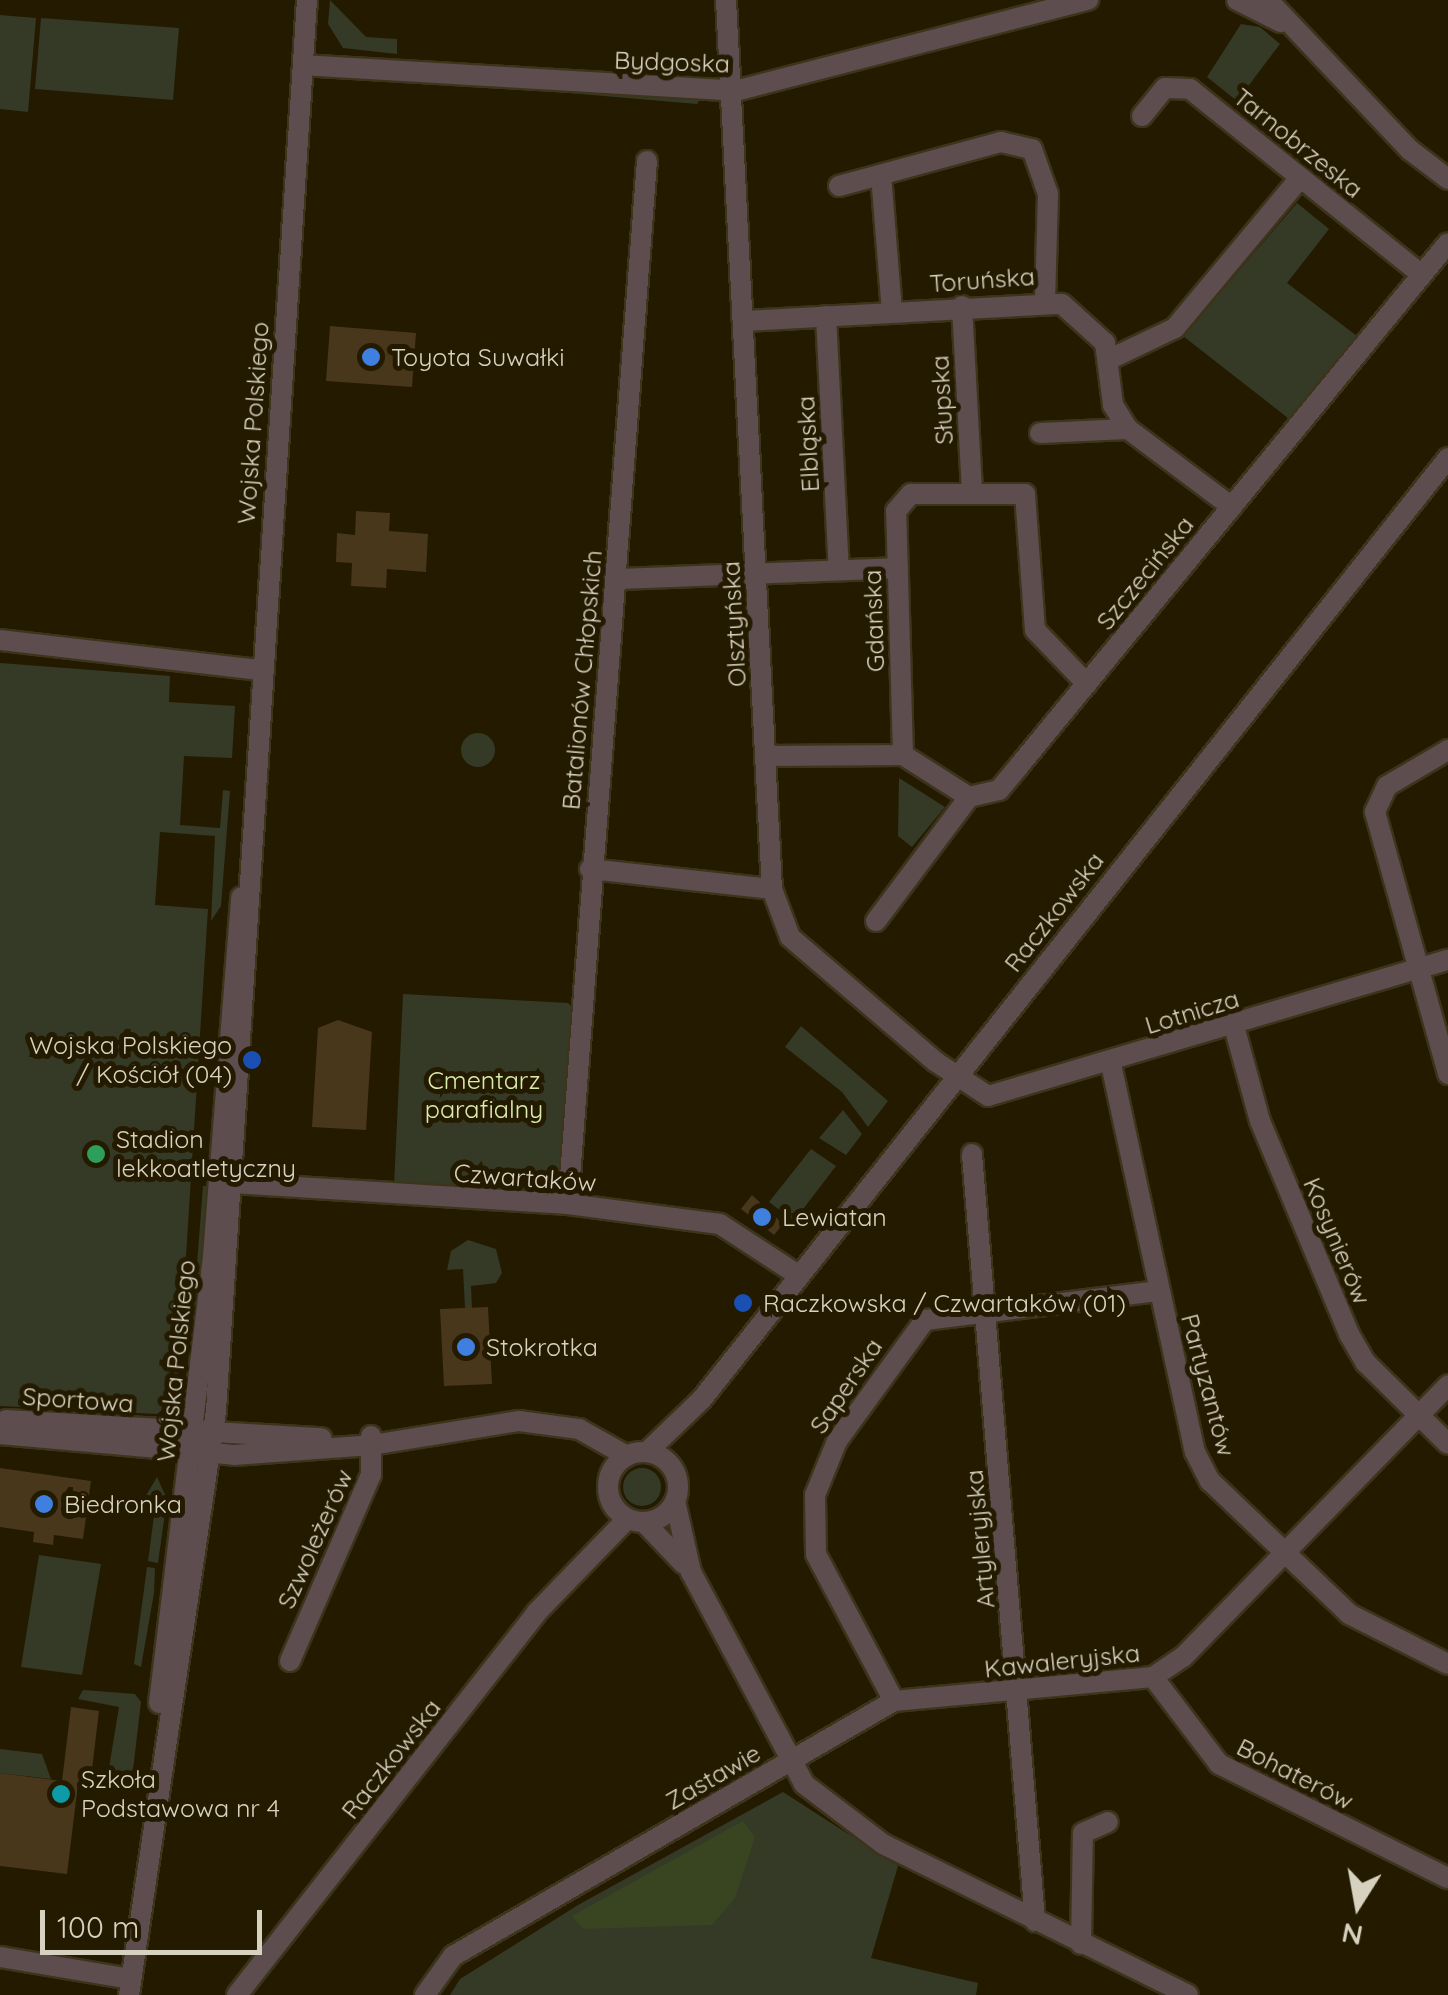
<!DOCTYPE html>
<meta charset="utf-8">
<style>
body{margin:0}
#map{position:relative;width:1448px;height:1995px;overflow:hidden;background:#231a00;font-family:Quicksand,sans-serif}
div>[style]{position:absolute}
.green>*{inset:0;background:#343a26}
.round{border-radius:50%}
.forest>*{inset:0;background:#394421}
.building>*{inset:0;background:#48371b}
.roads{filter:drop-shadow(2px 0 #3c341b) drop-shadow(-2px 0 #3c341b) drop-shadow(0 2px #3c341b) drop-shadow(0 -2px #3c341b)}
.minor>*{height:20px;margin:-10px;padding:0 10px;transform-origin:10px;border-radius:10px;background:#5d4d4f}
.minor>.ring{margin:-10px;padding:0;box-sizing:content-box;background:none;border:20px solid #5d4d4f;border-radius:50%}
.dots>*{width:28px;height:28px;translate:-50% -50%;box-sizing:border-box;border:5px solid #231a00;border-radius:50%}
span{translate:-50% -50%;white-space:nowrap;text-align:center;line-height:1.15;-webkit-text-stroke:10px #231a00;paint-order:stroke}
.street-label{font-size:25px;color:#d7d2c0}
.poi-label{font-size:25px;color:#d7d2c0}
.left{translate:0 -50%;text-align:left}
.right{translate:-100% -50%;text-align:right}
.park-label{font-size:25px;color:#d8edac}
.north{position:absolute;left:1308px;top:1855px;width:100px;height:100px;-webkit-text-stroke:8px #231a00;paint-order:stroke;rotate:191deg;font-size:28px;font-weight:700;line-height:40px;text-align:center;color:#d7d2c0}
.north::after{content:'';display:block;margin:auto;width:35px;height:45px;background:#d7d2c0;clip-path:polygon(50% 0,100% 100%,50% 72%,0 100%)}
.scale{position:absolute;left:40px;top:1910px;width:222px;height:45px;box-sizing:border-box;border:5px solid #d7d2c0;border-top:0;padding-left:12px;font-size:30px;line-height:35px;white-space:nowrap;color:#d7d2c0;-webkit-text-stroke:8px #231a00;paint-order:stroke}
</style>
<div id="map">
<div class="green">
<div style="clip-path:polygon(330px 0,366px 37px,397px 39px,397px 54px,343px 48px,328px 24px)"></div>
<div style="clip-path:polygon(0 15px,36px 18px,28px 112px,0 109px)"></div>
<div style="clip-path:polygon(41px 18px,179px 28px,173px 100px,35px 89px)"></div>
<div style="clip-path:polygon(1241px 24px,1260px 27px,1280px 44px,1237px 101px,1207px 77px)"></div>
<div style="clip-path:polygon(441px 82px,700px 99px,697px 104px)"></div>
<div style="clip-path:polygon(1297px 203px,1329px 229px,1287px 283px,1357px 336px,1288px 418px,1183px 336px)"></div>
<div style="clip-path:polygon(0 663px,170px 676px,169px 702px,235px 706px,232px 758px,184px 756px,180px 825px,220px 828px,223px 790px,230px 791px,221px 906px,211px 921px,215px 836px,160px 832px,155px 905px,208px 909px,177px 1398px,157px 1414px,0 1406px)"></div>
<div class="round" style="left:461px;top:733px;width:34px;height:34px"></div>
<div style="clip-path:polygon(899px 778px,945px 807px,912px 847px,898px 836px)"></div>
<div style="clip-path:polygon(403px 994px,568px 1003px,575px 1010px,563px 1190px,554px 1196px,394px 1186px)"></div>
<div style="clip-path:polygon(801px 1026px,888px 1101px,868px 1127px,842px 1092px,785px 1047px)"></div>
<div style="clip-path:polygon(843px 1110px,862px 1134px,846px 1155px,819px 1138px)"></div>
<div style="clip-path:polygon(811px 1149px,836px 1166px,794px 1221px,769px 1202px)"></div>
<div style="clip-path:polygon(203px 1186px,211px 1186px,208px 1223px,187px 1395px)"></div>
<div style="clip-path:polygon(468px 1240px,496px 1249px,502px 1273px,496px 1283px,471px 1286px,472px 1308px,465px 1308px,463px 1269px,447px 1270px,451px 1251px)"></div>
<div class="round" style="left:623px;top:1468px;width:38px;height:38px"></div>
<div style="clip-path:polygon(157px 1477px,167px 1499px,158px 1563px,148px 1561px,156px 1501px,144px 1499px)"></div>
<div style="clip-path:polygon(39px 1555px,101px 1564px,82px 1675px,21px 1667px)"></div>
<div style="clip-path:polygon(147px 1567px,155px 1568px,154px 1593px,141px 1667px,134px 1664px)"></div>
<div style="clip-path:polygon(83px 1690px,135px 1694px,141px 1702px,131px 1787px,106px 1786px,119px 1707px,78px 1699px)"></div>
<div style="clip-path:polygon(0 1749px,42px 1754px,51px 1779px,0 1773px)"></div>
<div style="clip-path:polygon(783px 1792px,898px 1866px,871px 1958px,978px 1983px,976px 1995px,450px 1995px,460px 1979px,578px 1905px)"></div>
</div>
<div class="forest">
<div style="clip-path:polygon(743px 1821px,755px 1837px,735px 1898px,712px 1925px,583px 1929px,572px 1916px)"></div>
</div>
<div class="building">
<div style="clip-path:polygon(330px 326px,416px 333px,412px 387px,326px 381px)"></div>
<div style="clip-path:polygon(356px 511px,390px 513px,389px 531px,428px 534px,426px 572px,387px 569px,386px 588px,351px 586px,352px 563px,336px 562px,337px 533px,355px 535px)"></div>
<div style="clip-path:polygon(338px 1020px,372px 1032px,366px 1130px,312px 1127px,318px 1028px)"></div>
<div style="clip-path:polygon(752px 1195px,783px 1224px,774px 1235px,741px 1209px)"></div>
<div style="clip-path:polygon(488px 1307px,492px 1384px,444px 1386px,440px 1309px)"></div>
<div style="clip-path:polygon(0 1468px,91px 1481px,83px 1539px,54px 1535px,53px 1545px,33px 1542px,34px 1532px,0 1527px)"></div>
<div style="clip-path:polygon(71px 1707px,99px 1711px,90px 1786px,78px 1784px,67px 1874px,0 1866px,0 1773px,62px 1781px)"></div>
</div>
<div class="roads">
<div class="minor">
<div style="left:726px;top:0;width:890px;rotate:87.04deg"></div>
<div style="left:772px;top:889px;width:51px;rotate:69.4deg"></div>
<div style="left:790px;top:937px;width:192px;rotate:40.6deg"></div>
<div style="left:936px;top:1062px;width:62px;rotate:33.2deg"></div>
<div style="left:988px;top:1096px;width:480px;rotate:-16.5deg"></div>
<div style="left:1237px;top:0;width:49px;rotate:26.6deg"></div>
<div style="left:1268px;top:0;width:207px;rotate:46.6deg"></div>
<div style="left:1410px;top:150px;width:48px;rotate:37.3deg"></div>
<div style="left:303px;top:65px;width:433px;rotate:3.4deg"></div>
<div style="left:735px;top:91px;width:365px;rotate:-14.5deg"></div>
<div style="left:1142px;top:116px;width:36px;rotate:-51deg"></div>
<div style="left:1165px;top:88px;width:25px;rotate:2deg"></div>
<div style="left:1190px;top:89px;width:297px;rotate:38.7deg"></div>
<div style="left:881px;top:175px;width:137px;rotate:85.4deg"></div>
<div style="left:839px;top:186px;width:168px;rotate:-15.2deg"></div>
<div style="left:1001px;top:142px;width:32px;rotate:13deg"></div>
<div style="left:1032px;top:149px;width:48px;rotate:70.4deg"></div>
<div style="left:1048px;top:194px;width:105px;rotate:91.6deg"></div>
<div style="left:962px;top:306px;width:185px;rotate:86.9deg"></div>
<div style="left:826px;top:316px;width:254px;rotate:87.1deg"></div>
<div style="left:745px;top:321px;width:317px;rotate:-3.1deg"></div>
<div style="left:1062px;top:304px;width:58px;rotate:42.2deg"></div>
<div style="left:1105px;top:343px;width:63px;rotate:82.6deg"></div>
<div style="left:1113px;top:405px;width:28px;rotate:58deg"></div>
<div style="left:1128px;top:429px;width:130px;rotate:36.9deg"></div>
<div style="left:1110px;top:359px;width:72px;rotate:-25.5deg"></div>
<div style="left:1175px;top:328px;width:195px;rotate:-50.2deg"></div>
<div style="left:1040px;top:433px;width:88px;rotate:-2.6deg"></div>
<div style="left:617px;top:579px;width:281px;rotate:-2.2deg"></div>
<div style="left:0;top:640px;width:263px;rotate:6.6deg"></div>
<div style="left:1448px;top:750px;width:71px;rotate:149.5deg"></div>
<div style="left:1387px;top:786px;width:29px;rotate:115deg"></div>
<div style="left:1375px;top:812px;width:272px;rotate:74.4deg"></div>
<div style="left:903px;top:755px;width:244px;rotate:-91.6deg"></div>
<div style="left:896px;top:511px;width:23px;rotate:-49deg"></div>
<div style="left:911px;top:494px;width:114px"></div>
<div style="left:1025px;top:494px;width:136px;rotate:85.8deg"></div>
<div style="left:1035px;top:630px;width:75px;rotate:46.1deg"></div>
<div style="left:765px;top:756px;width:138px;rotate:-0.4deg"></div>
<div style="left:903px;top:755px;width:78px;rotate:32.5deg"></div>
<div style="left:590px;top:869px;width:183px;rotate:6.3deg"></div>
<div style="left:876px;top:921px;width:155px;rotate:-53.1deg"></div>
<div style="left:969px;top:797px;width:31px;rotate:-13deg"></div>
<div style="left:999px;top:790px;width:31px;rotate:-50deg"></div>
<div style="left:1019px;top:766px;width:676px;rotate:-50.64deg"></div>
<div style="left:1234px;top:1026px;width:98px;rotate:74.7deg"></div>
<div style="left:1260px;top:1121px;width:231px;rotate:67.3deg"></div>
<div style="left:1349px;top:1334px;width:34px;rotate:60deg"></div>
<div style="left:1366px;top:1363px;width:115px;rotate:44.6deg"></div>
<div style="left:1111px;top:1064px;width:397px;rotate:77.8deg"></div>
<div style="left:1195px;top:1452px;width:33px;rotate:63deg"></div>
<div style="left:1210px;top:1481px;width:192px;rotate:43.7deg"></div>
<div style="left:1349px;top:1614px;width:111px;rotate:26.8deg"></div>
<div style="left:972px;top:1154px;width:770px;rotate:85.3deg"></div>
<div style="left:233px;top:1183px;width:336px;rotate:3.6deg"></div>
<div style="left:568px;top:1204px;width:153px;rotate:7.5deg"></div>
<div style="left:720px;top:1224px;width:93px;rotate:33.2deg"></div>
<div style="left:568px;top:1204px;width:1046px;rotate:-85.67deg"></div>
<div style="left:6px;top:1420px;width:316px;rotate:3.3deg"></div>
<div style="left:0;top:1434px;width:235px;rotate:5.1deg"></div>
<div style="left:234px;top:1455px;width:138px;rotate:-4.1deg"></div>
<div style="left:372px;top:1445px;width:149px;rotate:-9.3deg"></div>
<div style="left:519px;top:1421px;width:61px;rotate:7.6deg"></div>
<div style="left:579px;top:1429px;width:55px;rotate:29.4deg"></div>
<div class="ring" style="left:608px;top:1452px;width:50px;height:50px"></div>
<div style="left:647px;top:1452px;width:76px;rotate:-43.9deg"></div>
<div style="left:702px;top:1399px;width:1201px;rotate:-51.59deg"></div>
<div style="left:675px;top:1501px;width:73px;rotate:77.3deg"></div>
<div style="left:691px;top:1572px;width:240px;rotate:61.9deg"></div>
<div style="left:804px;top:1784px;width:99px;rotate:37.2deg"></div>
<div style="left:883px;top:1844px;width:340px;rotate:26.3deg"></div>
<div style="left:644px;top:1522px;width:58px;rotate:46.4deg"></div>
<div style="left:290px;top:1661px;width:203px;rotate:-66.5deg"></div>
<div style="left:371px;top:1475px;width:39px;rotate:-90deg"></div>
<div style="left:1153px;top:1677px;width:109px;rotate:52.8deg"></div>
<div style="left:1219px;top:1764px;width:256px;rotate:26.5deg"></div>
<div style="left:894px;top:1701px;width:166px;rotate:-118deg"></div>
<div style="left:816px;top:1554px;width:59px;rotate:-91deg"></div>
<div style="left:815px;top:1495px;width:58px;rotate:-67.8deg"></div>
<div style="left:837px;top:1441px;width:150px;rotate:-54deg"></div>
<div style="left:925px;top:1320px;width:234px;rotate:-7.1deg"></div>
<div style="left:159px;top:1703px;width:450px;rotate:-83.1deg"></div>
<div style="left:213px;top:1256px;width:360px;rotate:-85.5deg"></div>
<div style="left:1081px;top:1944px;width:111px;rotate:-89deg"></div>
<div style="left:1083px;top:1833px;width:27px;rotate:-24deg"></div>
<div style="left:0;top:1957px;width:122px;rotate:9.5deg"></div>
<div style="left:129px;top:1995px;width:590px;rotate:-81.53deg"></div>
<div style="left:216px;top:1411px;width:1414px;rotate:-86.31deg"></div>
<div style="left:237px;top:1995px;width:487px;rotate:-51.9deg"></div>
<div style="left:537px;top:1612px;width:129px;rotate:-45.9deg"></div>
<div style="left:425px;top:1995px;width:48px;rotate:-54.3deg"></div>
<div style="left:453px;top:1956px;width:509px;rotate:-30.04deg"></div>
<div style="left:894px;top:1701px;width:260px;rotate:-5.3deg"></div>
<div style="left:1153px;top:1677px;width:36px;rotate:-34deg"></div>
<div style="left:1183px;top:1657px;width:380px;rotate:-45.7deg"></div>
</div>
</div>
<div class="dots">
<div style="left:371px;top:357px;background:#3f7fe0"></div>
<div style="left:252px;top:1060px;background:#1a4fb4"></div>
<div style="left:96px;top:1154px;background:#2e9e5b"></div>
<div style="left:762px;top:1217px;background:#3f7fe0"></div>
<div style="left:743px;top:1303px;background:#1a4fb4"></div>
<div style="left:466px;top:1347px;background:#3f7fe0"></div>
<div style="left:44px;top:1504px;background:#3f7fe0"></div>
<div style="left:61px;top:1794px;background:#0f9aa8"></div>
</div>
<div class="street-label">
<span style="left:672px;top:62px;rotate:2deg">Bydgoska</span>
<span style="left:1298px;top:143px;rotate:39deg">Tarnobrzeska</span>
<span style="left:982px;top:280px;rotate:-4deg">Toruńska</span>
<span style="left:942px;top:400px;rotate:-93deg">Słupska</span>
<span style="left:253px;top:423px;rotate:-86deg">Wojska Polskiego</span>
<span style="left:808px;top:444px;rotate:-93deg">Elbląska</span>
<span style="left:1145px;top:573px;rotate:-51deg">Szczecińska</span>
<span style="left:874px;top:621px;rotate:-92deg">Gdańska</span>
<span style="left:734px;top:624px;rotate:-93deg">Olsztyńska</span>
<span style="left:582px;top:680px;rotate:-85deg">Batalionów Chłopskich</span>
<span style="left:1054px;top:912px;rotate:-52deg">Raczkowska</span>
<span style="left:1192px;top:1012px;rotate:-17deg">Lotnicza</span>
<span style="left:525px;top:1178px;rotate:4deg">Czwartaków</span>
<span style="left:1337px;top:1241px;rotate:67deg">Kosynierów</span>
<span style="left:176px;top:1361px;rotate:-84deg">Wojska Polskiego</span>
<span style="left:1208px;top:1385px;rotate:75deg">Partyzantów</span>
<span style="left:846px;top:1386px;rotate:-56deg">Saperska</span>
<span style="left:78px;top:1400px;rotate:4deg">Sportowa</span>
<span style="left:315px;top:1539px;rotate:-66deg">Szwoleżerów</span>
<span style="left:980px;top:1539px;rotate:-95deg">Artyleryjska</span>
<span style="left:1062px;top:1661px;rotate:-6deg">Kawaleryjska</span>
<span style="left:391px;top:1759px;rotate:-52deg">Raczkowska</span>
<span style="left:1295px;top:1774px;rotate:27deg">Bohaterów</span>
<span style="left:713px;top:1777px;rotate:-30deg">Zastawie</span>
</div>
<div class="poi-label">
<span class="left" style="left:391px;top:357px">Toyota Suwałki</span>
<span class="right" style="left:232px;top:1060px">Wojska Polskiego<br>/ Kościół (04)</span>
<span class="left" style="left:116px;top:1154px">Stadion<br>lekkoatletyczny</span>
<span class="left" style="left:782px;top:1217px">Lewiatan</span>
<span class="left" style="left:763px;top:1303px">Raczkowska / Czwartaków (01)</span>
<span class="left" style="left:486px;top:1347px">Stokrotka</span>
<span class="left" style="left:64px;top:1504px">Biedronka</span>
<span class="left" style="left:81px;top:1794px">Szkoła<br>Podstawowa nr 4</span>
</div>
<div class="park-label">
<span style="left:484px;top:1095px">Cmentarz<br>parafialny</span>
</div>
<div class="north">N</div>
<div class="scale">100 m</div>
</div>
